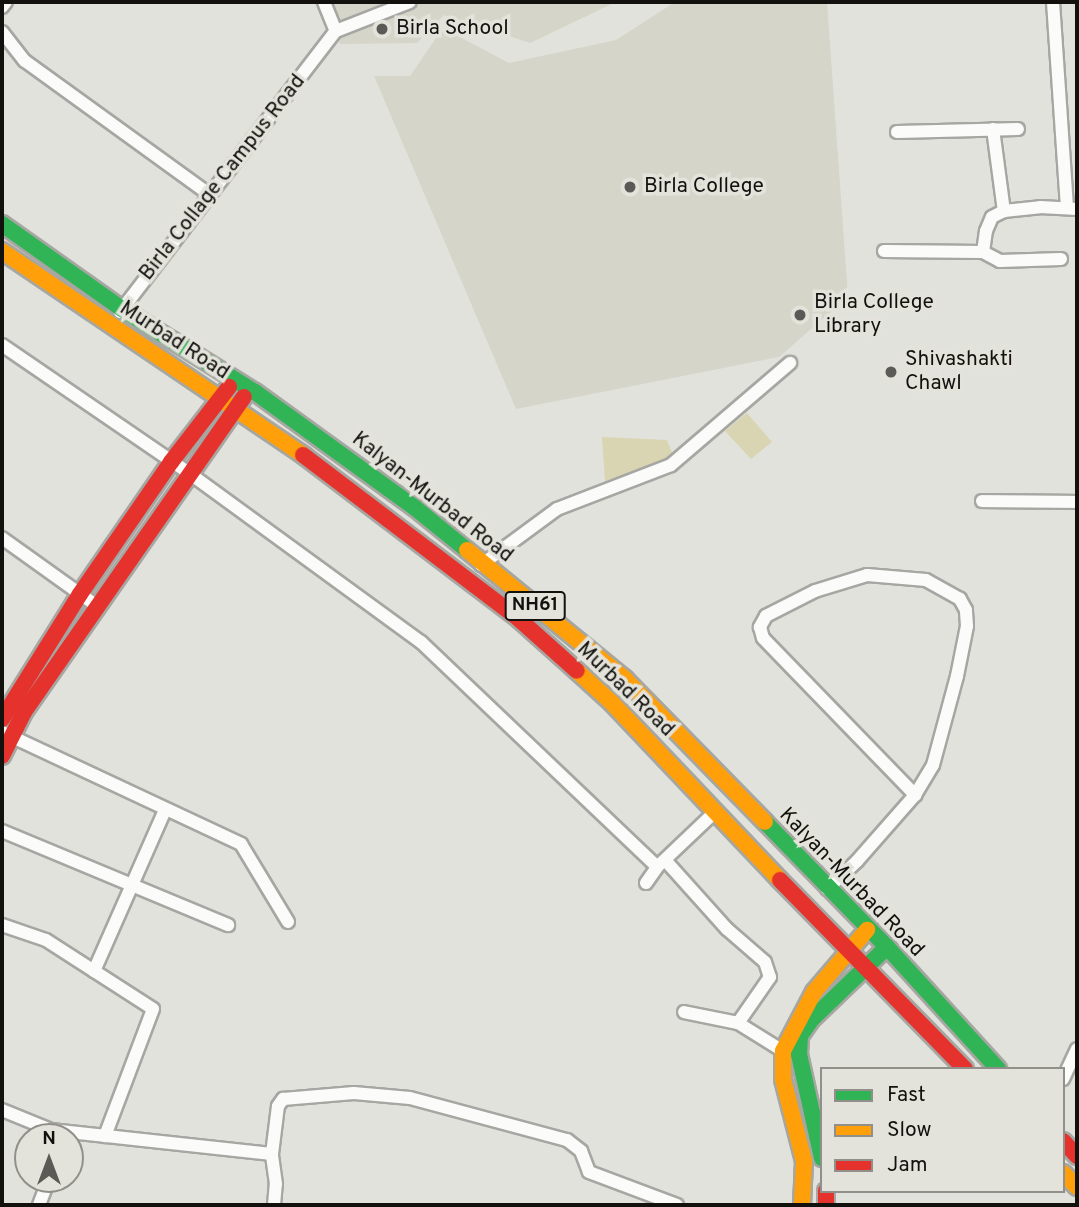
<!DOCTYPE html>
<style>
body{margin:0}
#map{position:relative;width:1079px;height:1207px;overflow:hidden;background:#e2e2dd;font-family:Overpass,sans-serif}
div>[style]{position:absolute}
.built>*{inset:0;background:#d6d5ca}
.green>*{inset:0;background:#d9d4b2}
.roads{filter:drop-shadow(2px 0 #a6a6a2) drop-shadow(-2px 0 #a6a6a2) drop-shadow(0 2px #a6a6a2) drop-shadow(0 -2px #a6a6a2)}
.street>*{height:12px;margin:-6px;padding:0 6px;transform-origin:6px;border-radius:6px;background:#fbfbfa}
.fast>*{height:16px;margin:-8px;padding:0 8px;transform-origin:8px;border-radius:8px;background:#30b455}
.slow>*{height:16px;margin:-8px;padding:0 8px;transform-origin:8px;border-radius:8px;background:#ff9f0a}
.jam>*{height:16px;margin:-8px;padding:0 8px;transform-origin:8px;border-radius:8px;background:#e5322d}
.dots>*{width:19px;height:19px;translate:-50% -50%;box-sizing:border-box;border:4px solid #e4e3db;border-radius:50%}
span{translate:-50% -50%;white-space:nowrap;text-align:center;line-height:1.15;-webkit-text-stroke:7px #e4e3db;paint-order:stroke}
.shield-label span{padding:2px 5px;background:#e4e3db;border:2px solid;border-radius:5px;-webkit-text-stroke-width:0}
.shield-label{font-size:19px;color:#12110e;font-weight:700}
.poi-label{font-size:21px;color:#12110e}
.left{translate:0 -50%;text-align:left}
.street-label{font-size:21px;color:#12110e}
.frame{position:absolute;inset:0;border:4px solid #12110e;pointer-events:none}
.legend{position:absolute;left:820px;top:1067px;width:245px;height:126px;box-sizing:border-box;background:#e4e3db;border:2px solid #908f89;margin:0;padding:9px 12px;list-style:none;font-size:21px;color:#12110e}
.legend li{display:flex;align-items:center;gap:14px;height:35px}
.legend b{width:35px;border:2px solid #908f89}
.north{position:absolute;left:14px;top:1123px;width:70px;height:70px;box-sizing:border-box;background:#e4e3db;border:2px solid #908f89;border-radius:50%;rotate:0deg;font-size:19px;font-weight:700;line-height:28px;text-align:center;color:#12110e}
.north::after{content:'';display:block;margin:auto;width:24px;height:32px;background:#5b5a56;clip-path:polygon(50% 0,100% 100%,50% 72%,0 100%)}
</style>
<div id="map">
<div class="built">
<div style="clip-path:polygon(324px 2px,616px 2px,530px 43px,444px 15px,417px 43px,340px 44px)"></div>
<div style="clip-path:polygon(675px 2px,827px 2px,848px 297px,779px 357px,516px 409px,374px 76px,410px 76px,443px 28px,509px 63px,616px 40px)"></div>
</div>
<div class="green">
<div style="clip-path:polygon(747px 413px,772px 442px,751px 459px,725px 431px)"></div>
<div style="clip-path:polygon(602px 437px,667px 440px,673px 455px,668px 460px,605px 481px)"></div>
</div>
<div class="roads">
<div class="street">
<div style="left:324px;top:2px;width:31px;rotate:68deg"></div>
<div style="left:1053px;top:2px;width:206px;rotate:86.1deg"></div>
<div style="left:2px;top:7px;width:6px;rotate:-51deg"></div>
<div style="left:2px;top:32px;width:37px;rotate:52deg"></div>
<div style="left:25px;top:61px;width:228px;rotate:35.9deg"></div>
<div style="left:993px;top:129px;width:83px;rotate:82.4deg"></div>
<div style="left:897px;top:132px;width:121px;rotate:-1.4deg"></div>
<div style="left:884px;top:251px;width:99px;rotate:0.6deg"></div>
<div style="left:983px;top:252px;width:19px;rotate:28deg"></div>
<div style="left:1000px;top:261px;width:61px;rotate:-1.9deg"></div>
<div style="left:983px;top:252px;width:21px;rotate:-82deg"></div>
<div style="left:986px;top:231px;width:15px;rotate:-67deg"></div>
<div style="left:992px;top:217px;width:13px;rotate:-27deg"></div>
<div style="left:1004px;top:211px;width:36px;rotate:-6deg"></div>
<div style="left:1040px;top:207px;width:37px;rotate:3deg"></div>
<div style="left:120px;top:312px;width:354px;rotate:-52.5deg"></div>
<div style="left:336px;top:31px;width:79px;rotate:-21.4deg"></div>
<div style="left:2px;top:345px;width:227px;rotate:34.4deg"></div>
<div style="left:189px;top:473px;width:287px;rotate:36.1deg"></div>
<div style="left:421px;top:642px;width:326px;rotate:43.6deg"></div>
<div style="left:982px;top:501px;width:95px;rotate:0.6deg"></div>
<div style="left:2px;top:538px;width:117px;rotate:35.6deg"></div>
<div style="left:481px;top:565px;width:94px;rotate:-36.4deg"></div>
<div style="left:557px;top:509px;width:122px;rotate:-21.1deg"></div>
<div style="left:671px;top:465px;width:157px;rotate:-40.6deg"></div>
<div style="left:2px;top:732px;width:264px;rotate:25.1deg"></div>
<div style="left:241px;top:844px;width:91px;rotate:58.9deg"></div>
<div style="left:2px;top:831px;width:245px;rotate:22.6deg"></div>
<div style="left:665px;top:860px;width:93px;rotate:48.1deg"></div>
<div style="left:727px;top:929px;width:50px;rotate:41deg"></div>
<div style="left:765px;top:962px;width:16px;rotate:72deg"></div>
<div style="left:770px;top:977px;width:56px;rotate:124.8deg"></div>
<div style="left:738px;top:1023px;width:55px;rotate:-168.5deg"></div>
<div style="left:646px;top:883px;width:19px;rotate:-55deg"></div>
<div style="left:657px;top:867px;width:80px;rotate:-43.5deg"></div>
<div style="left:827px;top:889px;width:41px;rotate:-43deg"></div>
<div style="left:857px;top:861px;width:88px;rotate:-48.7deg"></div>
<div style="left:915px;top:795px;width:35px;rotate:-59deg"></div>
<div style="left:933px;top:765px;width:92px;rotate:-74.9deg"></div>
<div style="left:957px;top:676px;width:51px;rotate:-78.7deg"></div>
<div style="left:967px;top:626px;width:16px;rotate:-94deg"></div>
<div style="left:966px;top:610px;width:13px;rotate:-119deg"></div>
<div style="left:960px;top:599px;width:39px;rotate:-151deg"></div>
<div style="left:926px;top:580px;width:59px;rotate:-175.2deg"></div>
<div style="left:867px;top:575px;width:54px;rotate:162.9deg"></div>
<div style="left:815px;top:591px;width:55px;rotate:153deg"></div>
<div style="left:766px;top:616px;width:13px;rotate:119deg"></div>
<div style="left:760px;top:627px;width:11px;rotate:75deg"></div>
<div style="left:763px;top:638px;width:219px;rotate:45.9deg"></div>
<div style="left:2px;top:925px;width:46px;rotate:18.8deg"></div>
<div style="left:46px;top:940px;width:127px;rotate:32.8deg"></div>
<div style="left:153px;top:1009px;width:136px;rotate:110.7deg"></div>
<div style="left:94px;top:971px;width:176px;rotate:-66.2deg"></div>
<div style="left:738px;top:1023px;width:53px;rotate:31.9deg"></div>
<div style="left:1063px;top:1079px;width:33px;rotate:-65deg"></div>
<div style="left:2px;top:1110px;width:53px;rotate:22.2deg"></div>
<div style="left:51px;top:1130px;width:7px;rotate:90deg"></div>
<div style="left:51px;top:1130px;width:222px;rotate:6.2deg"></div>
<div style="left:39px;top:1205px;width:28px;rotate:-69deg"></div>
<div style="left:274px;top:1205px;width:21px;rotate:-85deg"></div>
<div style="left:276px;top:1184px;width:30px;rotate:-98deg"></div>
<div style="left:272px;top:1154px;width:48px;rotate:-82.9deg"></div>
<div style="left:278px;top:1106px;width:9px;rotate:-54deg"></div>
<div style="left:283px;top:1099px;width:71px;rotate:-4.8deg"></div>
<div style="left:354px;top:1093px;width:56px;rotate:5.1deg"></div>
<div style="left:410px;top:1098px;width:163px;rotate:15deg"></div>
<div style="left:567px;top:1140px;width:18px;rotate:38deg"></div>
<div style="left:581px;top:1151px;width:22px;rotate:69deg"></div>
<div style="left:589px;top:1172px;width:94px;rotate:20.6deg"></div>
</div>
<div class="fast">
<div style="left:2px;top:224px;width:147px;rotate:35.3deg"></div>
<div style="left:122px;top:309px;width:157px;rotate:32deg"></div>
<div style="left:255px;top:392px;width:196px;rotate:35.9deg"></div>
<div style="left:414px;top:507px;width:68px;rotate:39.1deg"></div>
<div style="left:765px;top:822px;width:175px;rotate:45.7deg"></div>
<div style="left:887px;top:947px;width:165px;rotate:47.7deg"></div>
<div style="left:822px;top:1158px;width:107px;rotate:-102.5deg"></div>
<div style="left:799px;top:1054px;width:18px;rotate:-87deg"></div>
<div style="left:800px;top:1036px;width:19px;rotate:-55deg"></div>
<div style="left:811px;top:1020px;width:105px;rotate:-43.8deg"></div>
</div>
<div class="slow">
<div style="left:2px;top:251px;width:364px;rotate:34.1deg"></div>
<div style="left:467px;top:550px;width:204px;rotate:39.2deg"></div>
<div style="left:625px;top:679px;width:200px;rotate:45.6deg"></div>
<div style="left:577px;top:671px;width:47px;rotate:42.4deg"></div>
<div style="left:612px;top:703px;width:244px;rotate:46.5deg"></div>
<div style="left:1063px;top:1173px;width:20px;rotate:45deg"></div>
<div style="left:802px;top:1205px;width:44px;rotate:-87.4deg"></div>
<div style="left:804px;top:1161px;width:85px;rotate:-104.4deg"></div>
<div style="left:783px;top:1079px;width:28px;rotate:-90deg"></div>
<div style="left:783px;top:1051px;width:67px;rotate:-62.3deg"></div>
<div style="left:814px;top:992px;width:82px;rotate:-49.5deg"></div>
</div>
<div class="jam">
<div style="left:303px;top:455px;width:273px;rotate:37.2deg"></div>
<div style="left:520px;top:620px;width:76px;rotate:41.8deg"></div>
<div style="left:2px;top:719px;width:147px;rotate:-58deg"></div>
<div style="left:80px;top:594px;width:160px;rotate:-55.4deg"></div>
<div style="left:171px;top:462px;width:95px;rotate:-52.3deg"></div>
<div style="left:2px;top:756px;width:49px;rotate:-63.4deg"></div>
<div style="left:24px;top:712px;width:384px;rotate:-55.1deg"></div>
<div style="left:780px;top:880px;width:264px;rotate:45.6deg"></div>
<div style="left:1063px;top:1141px;width:21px;rotate:47deg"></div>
<div style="left:826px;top:1191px;width:14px;rotate:90deg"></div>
</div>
</div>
<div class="dots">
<div style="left:382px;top:29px;background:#5b5a56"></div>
<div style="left:630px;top:187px;background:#5b5a56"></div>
<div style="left:800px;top:315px;background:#5b5a56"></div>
<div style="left:891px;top:372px;background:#5b5a56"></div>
</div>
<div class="shield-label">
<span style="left:535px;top:606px">NH61</span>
</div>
<div class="poi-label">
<span class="left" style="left:396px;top:29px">Birla School</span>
<span class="left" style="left:644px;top:187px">Birla College</span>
<span class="left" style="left:814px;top:315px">Birla College<br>Library</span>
<span class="left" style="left:905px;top:372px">Shivashakti<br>Chawl</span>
</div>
<div class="street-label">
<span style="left:223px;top:178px;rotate:-52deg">Birla Collage Campus Road</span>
<span style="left:174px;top:341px;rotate:33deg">Murbad Road</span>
<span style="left:432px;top:498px;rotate:38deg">Kalyan-Murbad Road</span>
<span style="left:625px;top:690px;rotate:44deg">Murbad Road</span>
<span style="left:851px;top:883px;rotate:46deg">Kalyan-Murbad Road</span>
</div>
<div class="frame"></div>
<ul class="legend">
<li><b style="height:9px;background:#30b455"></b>Fast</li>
<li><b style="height:9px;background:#ff9f0a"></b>Slow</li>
<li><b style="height:9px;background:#e5322d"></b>Jam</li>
</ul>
<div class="north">N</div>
</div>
